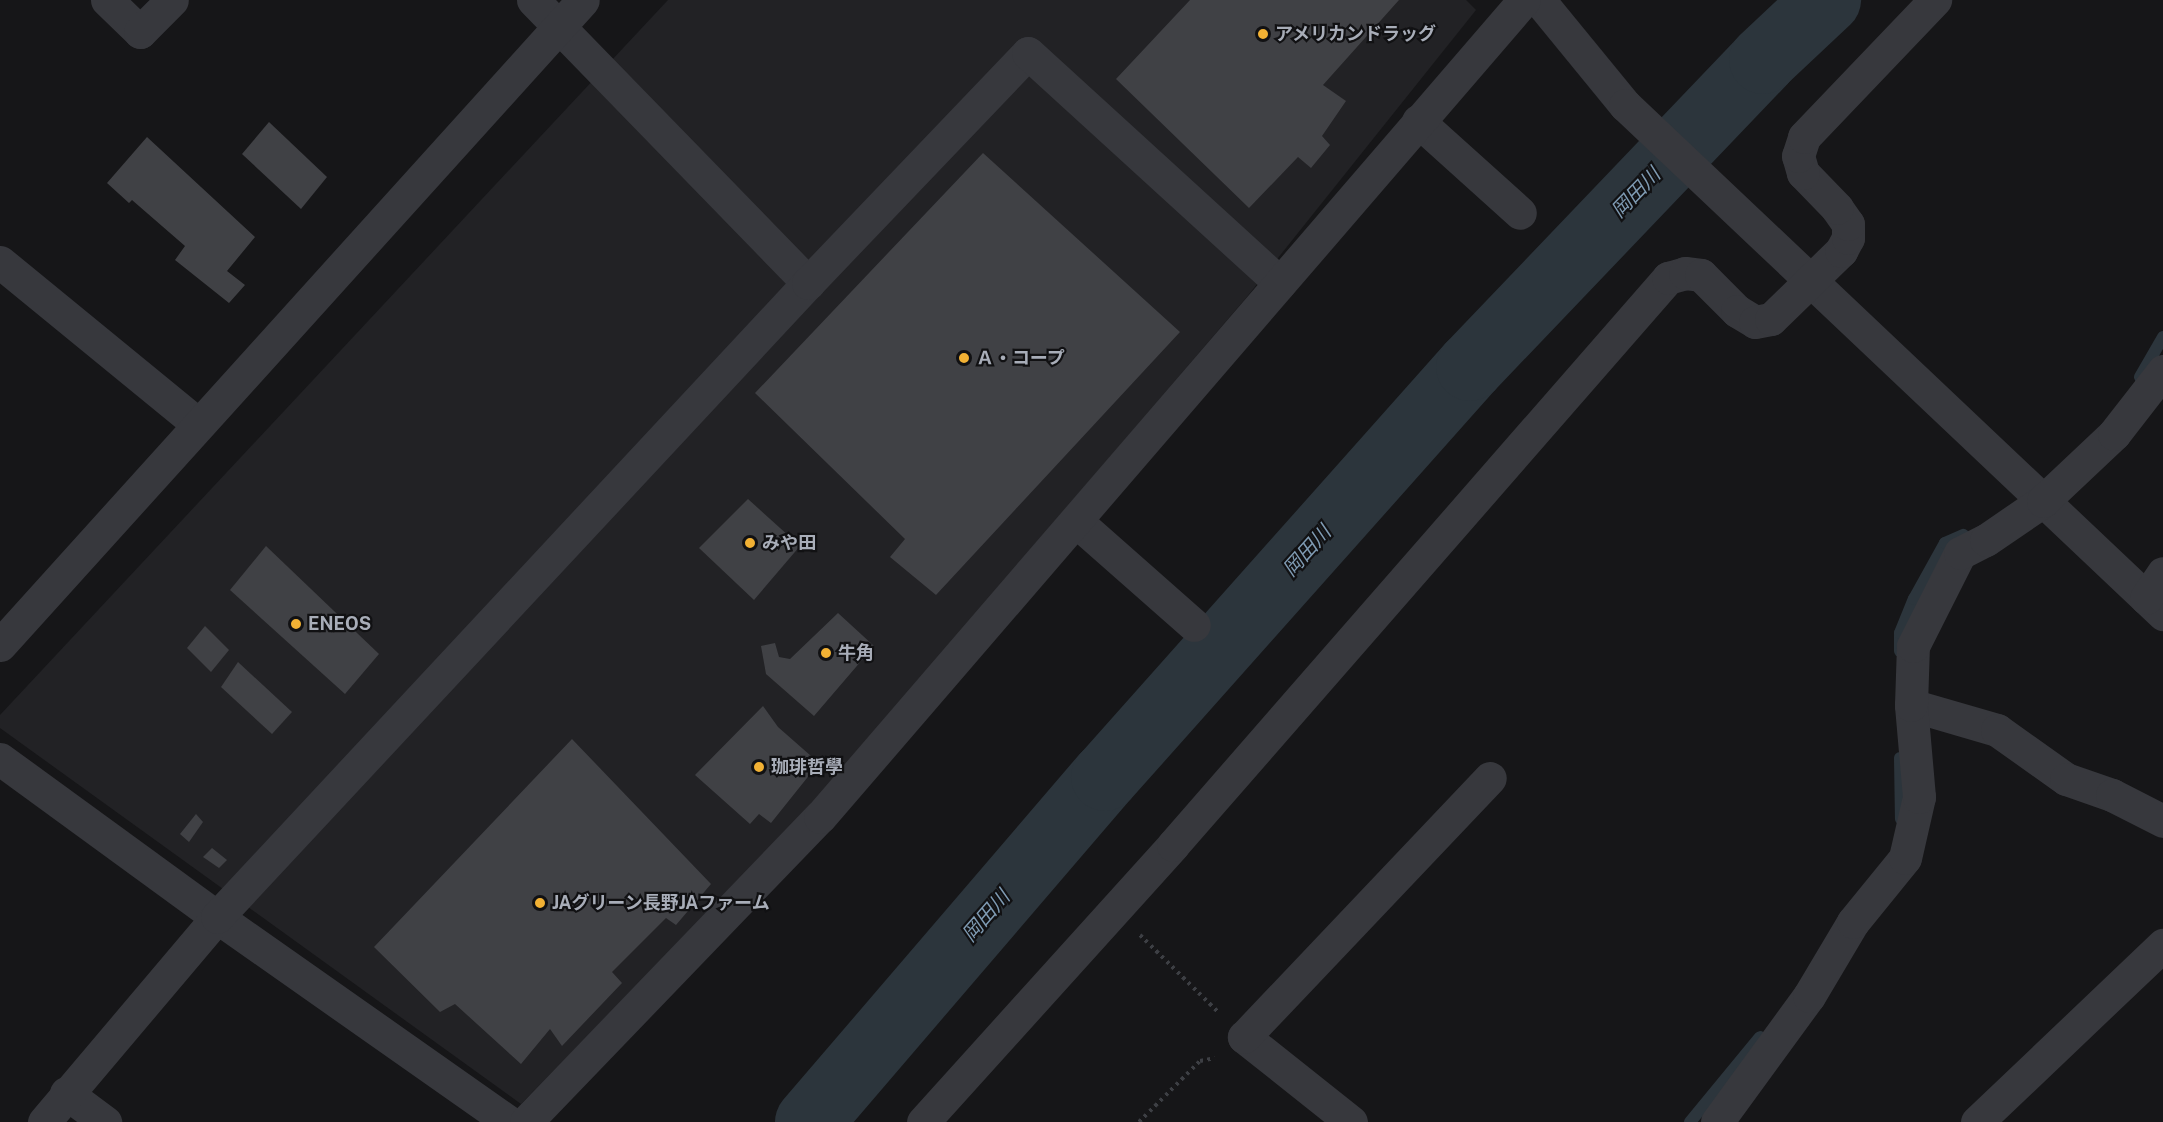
<!DOCTYPE html>
<meta charset="utf-8">
<style>
body{margin:0}
#map{position:relative;width:2163px;height:1122px;overflow:hidden;background:#161618;font-family:"Public Sans","Noto Sans JP",sans-serif}
div>[style]{position:absolute}
.built>*{inset:0;background:#222225}
.stream>*{height:12px;margin:-6px;padding:0 6px;transform-origin:6px;border-radius:6px;background:#2c353c}
.river>*{height:68px;margin:-34px;padding:0 34px;transform-origin:34px;border-radius:34px;background:#2c353c}
.building>*{inset:0;background:#404145}
.path>*{height:4px;margin-top:-2px;transform-origin:0;background:repeating-linear-gradient(90deg,#3d3f44 0 3px,transparent 0 7.5px)}
.minor>*{height:33px;margin:-16.5px;padding:0 16.5px;transform-origin:16.5px;border-radius:16.5px;background:#37383d}
.dots>*{width:16px;height:16px;translate:-50% -50%;box-sizing:border-box;border:3px solid #111113;border-radius:50%}
span{translate:-50% -50%;white-space:nowrap;text-align:center;line-height:1.15;-webkit-text-stroke:4.5px #111113;paint-order:stroke}
.poi-label{font-size:18px;color:#a8adb8;font-weight:700}
.left{translate:0 -50%;text-align:left}
.water-label{font-size:20px;color:#7f9bb3;font-style:italic}
</style>
<div id="map">
<div class="built">
<div style="clip-path:polygon(668px 0,1466px 0,1476px 10px,1246px 298px,799px 820px,521px 1104px,0 728px,0 715px)"></div>
</div>
<div class="stream">
<div style="left:2140px;top:377px;width:46px;rotate:-60.1deg"></div>
<div style="left:1900px;top:651px;width:18px;rotate:-90deg"></div>
<div style="left:1900px;top:633px;width:37px;rotate:-68deg"></div>
<div style="left:1914px;top:599px;width:64px;rotate:-61deg"></div>
<div style="left:1945px;top:543px;width:20px;rotate:-24deg"></div>
<div style="left:1900px;top:758px;width:61px;rotate:89.1deg"></div>
<div style="left:1690px;top:1122px;width:110px;rotate:-50.5deg"></div>
</div>
<div class="river">
<div style="left:809px;top:1122px;width:455px;rotate:-49.4deg"></div>
<div style="left:1105px;top:777px;width:549px;rotate:-48.32deg"></div>
<div style="left:1470px;top:367px;width:424px;rotate:-46.3deg"></div>
<div style="left:1763px;top:60px;width:88px;rotate:-43.2deg"></div>
</div>
<div class="building">
<div style="clip-path:polygon(1190px 0,1399px 0,1323px 85px,1346px 101px,1322px 136px,1330px 145px,1311px 168px,1298px 157px,1249px 208px,1116px 79px)"></div>
<div style="clip-path:polygon(269px 122px,327px 177px,301px 209px,242px 154px)"></div>
<div style="clip-path:polygon(147px 137px,255px 237px,227px 271px,245px 285px,229px 303px,175px 260px,185px 246px,132px 200px,129px 203px,107px 183px)"></div>
<div style="clip-path:polygon(983px 153px,1180px 332px,936px 595px,890px 557px,905px 539px,755px 393px)"></div>
<div style="clip-path:polygon(748px 499px,800px 546px,754px 600px,699px 548px)"></div>
<div style="clip-path:polygon(266px 546px,379px 654px,345px 694px,230px 590px)"></div>
<div style="clip-path:polygon(838px 613px,874px 646px,814px 716px,766px 674px,761px 646px,775px 643px,779px 657px,790px 659px)"></div>
<div style="clip-path:polygon(205px 626px,229px 650px,211px 672px,187px 648px)"></div>
<div style="clip-path:polygon(238px 662px,292px 712px,272px 734px,221px 687px)"></div>
<div style="clip-path:polygon(763px 706px,778px 727px,819px 763px,771px 823px,759px 814px,750px 824px,695px 775px)"></div>
<div style="clip-path:polygon(572px 739px,711px 884px,676px 925px,666px 918px,612px 972px,622px 983px,562px 1046px,550px 1029px,521px 1064px,455px 1004px,440px 1012px,374px 947px)"></div>
<div style="clip-path:polygon(196px 814px,203px 822px,189px 842px,180px 834px)"></div>
<div style="clip-path:polygon(212px 848px,227px 860px,219px 868px,203px 857px)"></div>
</div>
<div class="path">
<div style="left:1140px;top:935px;width:110px;rotate:44.6deg"></div>
<div style="left:1139px;top:1122px;width:86px;rotate:-45deg"></div>
<div style="left:1200px;top:1061px;width:15px;rotate:-11deg"></div>
</div>
<div class="minor">
<div style="left:107px;top:0;width:46px;rotate:44.1deg"></div>
<div style="left:140px;top:32px;width:45px;rotate:-45deg"></div>
<div style="left:533px;top:0;width:395px;rotate:45.8deg"></div>
<div style="left:1539px;top:0;width:136px;rotate:50.7deg"></div>
<div style="left:1625px;top:105px;width:741px;rotate:43.41deg"></div>
<div style="left:1418px;top:121px;width:137px;rotate:42deg"></div>
<div style="left:0;top:262px;width:256px;rotate:39.3deg"></div>
<div style="left:1076px;top:521px;width:157px;rotate:41.4deg"></div>
<div style="left:2146px;top:598px;width:30px;rotate:-56deg"></div>
<div style="left:0;top:645px;width:869px;rotate:-47.89deg"></div>
<div style="left:1911px;top:705px;width:90px;rotate:16.2deg"></div>
<div style="left:1997px;top:730px;width:85px;rotate:35.4deg"></div>
<div style="left:2066px;top:779px;width:49px;rotate:19.2deg"></div>
<div style="left:2112px;top:795px;width:57px;rotate:27deg"></div>
<div style="left:0;top:759px;width:268px;rotate:36.1deg"></div>
<div style="left:217px;top:917px;width:357px;rotate:35.1deg"></div>
<div style="left:66px;top:1093px;width:49px;rotate:36.6deg"></div>
<div style="left:44px;top:1122px;width:268px;rotate:-49.8deg"></div>
<div style="left:217px;top:917px;width:867px;rotate:-47.01deg"></div>
<div style="left:808px;top:283px;width:318px;rotate:-46.3deg"></div>
<div style="left:1028px;top:53px;width:341px;rotate:42.4deg"></div>
<div style="left:526px;top:1122px;width:424px;rotate:-46.1deg"></div>
<div style="left:820px;top:817px;width:1078px;rotate:-49.25deg"></div>
<div style="left:923px;top:1122px;width:373px;rotate:-47.9deg"></div>
<div style="left:1173px;top:845px;width:753px;rotate:-48.88deg"></div>
<div style="left:1668px;top:278px;width:18px;rotate:-16deg"></div>
<div style="left:1685px;top:273px;width:16px;rotate:7deg"></div>
<div style="left:1701px;top:275px;width:51px;rotate:45deg"></div>
<div style="left:1737px;top:311px;width:21px;rotate:31deg"></div>
<div style="left:1755px;top:322px;width:16px;rotate:-11deg"></div>
<div style="left:1771px;top:319px;width:98px;rotate:-44.2deg"></div>
<div style="left:1841px;top:251px;width:15px;rotate:-62deg"></div>
<div style="left:1848px;top:238px;width:14px;rotate:-90deg"></div>
<div style="left:1848px;top:224px;width:19px;rotate:-125deg"></div>
<div style="left:1837px;top:208px;width:49px;rotate:-134.2deg"></div>
<div style="left:1803px;top:173px;width:18px;rotate:-106deg"></div>
<div style="left:1798px;top:156px;width:20px;rotate:-72deg"></div>
<div style="left:1804px;top:137px;width:190px;rotate:-46.3deg"></div>
<div style="left:1351px;top:1122px;width:137px;rotate:-141.5deg"></div>
<div style="left:1244px;top:1037px;width:357px;rotate:-46.5deg"></div>
<div style="left:1717px;top:1122px;width:156px;rotate:-53.9deg"></div>
<div style="left:1809px;top:996px;width:86px;rotate:-59.3deg"></div>
<div style="left:1853px;top:922px;width:82px;rotate:-50.9deg"></div>
<div style="left:1905px;top:858px;width:63px;rotate:-77.1deg"></div>
<div style="left:1919px;top:797px;width:92px;rotate:-95deg"></div>
<div style="left:1911px;top:705px;width:59px;rotate:-88.1deg"></div>
<div style="left:1913px;top:646px;width:104px;rotate:-63.2deg"></div>
<div style="left:1960px;top:553px;width:29px;rotate:-27deg"></div>
<div style="left:1986px;top:540px;width:69px;rotate:-34.4deg"></div>
<div style="left:2043px;top:501px;width:98px;rotate:-43.3deg"></div>
<div style="left:2114px;top:434px;width:80px;rotate:-52.1deg"></div>
<div style="left:1977px;top:1122px;width:257px;rotate:-43.6deg"></div>
</div>
<div class="dots">
<div style="left:1263px;top:34px;background:#f2b134"></div>
<div style="left:964px;top:358px;background:#f2b134"></div>
<div style="left:750px;top:543px;background:#f2b134"></div>
<div style="left:296px;top:624px;background:#f2b134"></div>
<div style="left:826px;top:653px;background:#f2b134"></div>
<div style="left:759px;top:767px;background:#f2b134"></div>
<div style="left:540px;top:903px;background:#f2b134"></div>
</div>
<div class="poi-label">
<span class="left" style="left:1275px;top:34px">アメリカンドラッグ</span>
<span class="left" style="left:976px;top:358px">Ａ・コープ</span>
<span class="left" style="left:762px;top:543px">みや田</span>
<span class="left" style="left:308px;top:624px">ENEOS</span>
<span class="left" style="left:838px;top:653px">牛角</span>
<span class="left" style="left:771px;top:767px">珈琲哲學</span>
<span class="left" style="left:552px;top:903px">JAグリーン長野JAファーム</span>
</div>
<div class="water-label">
<span style="left:1636px;top:193px;rotate:-46deg">岡田川</span>
<span style="left:1307px;top:551px;rotate:-48deg">岡田川</span>
<span style="left:986px;top:916px;rotate:-49deg">岡田川</span>
</div>
</div>
